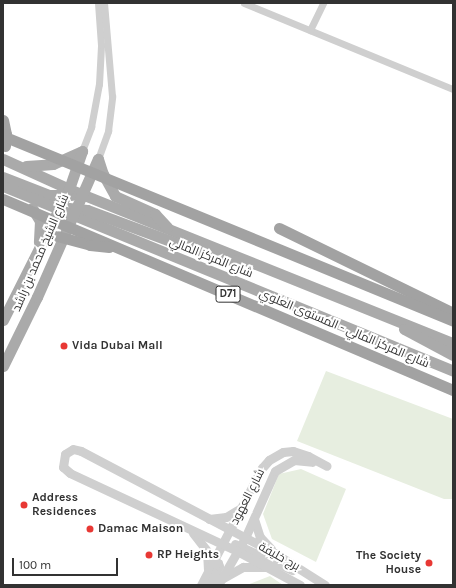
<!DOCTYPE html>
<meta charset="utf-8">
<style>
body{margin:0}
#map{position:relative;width:456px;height:588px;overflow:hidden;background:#fff;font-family:Karla,Cairo,sans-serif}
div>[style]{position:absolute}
.green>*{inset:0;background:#e7eee0}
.minor>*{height:7px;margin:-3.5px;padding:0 3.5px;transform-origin:3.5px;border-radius:3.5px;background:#cfcfcf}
.tertiary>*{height:9px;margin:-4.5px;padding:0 4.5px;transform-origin:4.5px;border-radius:4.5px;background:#cfcfcf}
.primary>*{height:11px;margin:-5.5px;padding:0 5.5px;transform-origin:5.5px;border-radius:5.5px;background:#aaa}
.trunk>*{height:11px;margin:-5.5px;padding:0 5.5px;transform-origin:5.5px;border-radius:5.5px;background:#a2a2a2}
.trunk-bridge>*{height:11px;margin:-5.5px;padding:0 5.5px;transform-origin:5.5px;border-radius:5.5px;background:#a2a2a2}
.dots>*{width:11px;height:11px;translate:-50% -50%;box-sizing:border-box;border:2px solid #fff;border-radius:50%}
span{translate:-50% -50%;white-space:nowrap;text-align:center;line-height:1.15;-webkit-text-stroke:4px #fff;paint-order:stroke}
.shield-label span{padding:1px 3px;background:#fff;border:1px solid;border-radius:3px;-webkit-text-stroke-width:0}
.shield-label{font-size:11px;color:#323232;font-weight:700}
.street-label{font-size:12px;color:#323232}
.poi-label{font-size:12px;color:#323232;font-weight:700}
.left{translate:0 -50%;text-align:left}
.right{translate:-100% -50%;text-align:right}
.frame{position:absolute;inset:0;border:4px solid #323232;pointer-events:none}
.scale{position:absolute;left:12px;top:558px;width:106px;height:18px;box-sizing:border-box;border:2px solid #323232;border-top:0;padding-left:5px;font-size:12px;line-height:14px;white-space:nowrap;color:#323232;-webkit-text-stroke:3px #fff;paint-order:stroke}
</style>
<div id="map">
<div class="green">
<div style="clip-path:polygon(326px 371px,453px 419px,453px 499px,444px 499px,297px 441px)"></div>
<div style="clip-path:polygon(301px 469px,346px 489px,316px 562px,272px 539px,263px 514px,279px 474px)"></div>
<div style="clip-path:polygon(270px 576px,283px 585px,247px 585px)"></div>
</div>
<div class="minor">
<div style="left:244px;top:3px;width:226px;rotate:22.4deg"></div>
<div style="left:310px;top:30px;width:30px;rotate:-64deg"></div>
<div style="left:82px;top:151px;width:26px;rotate:-69deg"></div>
<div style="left:91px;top:127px;width:44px;rotate:-79.5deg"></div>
<div style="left:99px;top:84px;width:39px;rotate:-87deg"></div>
<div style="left:101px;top:45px;width:42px;rotate:-94.1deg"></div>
<div style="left:98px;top:159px;width:30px;rotate:-70deg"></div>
<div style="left:108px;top:131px;width:35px;rotate:-83deg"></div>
<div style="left:112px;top:96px;width:93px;rotate:-94.9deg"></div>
</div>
<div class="tertiary">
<div style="left:209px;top:519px;width:17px;rotate:-7deg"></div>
<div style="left:226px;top:517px;width:17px;rotate:-31deg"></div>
<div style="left:254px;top:519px;width:19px;rotate:72deg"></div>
<div style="left:260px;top:537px;width:16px;rotate:47deg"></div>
<div style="left:193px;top:533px;width:23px;rotate:52deg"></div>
<div style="left:207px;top:551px;width:18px;rotate:87deg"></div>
<div style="left:235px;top:544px;width:63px;rotate:24.5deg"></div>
<div style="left:223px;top:578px;width:23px;rotate:-29deg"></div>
<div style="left:243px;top:567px;width:22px"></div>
<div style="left:201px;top:585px;width:132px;rotate:-62.5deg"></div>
<div style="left:262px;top:468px;width:11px;rotate:-49deg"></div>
<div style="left:269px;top:460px;width:16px;rotate:-30deg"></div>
<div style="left:283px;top:452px;width:10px;rotate:-6deg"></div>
<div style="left:293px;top:451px;width:16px;rotate:18deg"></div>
<div style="left:308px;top:456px;width:21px;rotate:28deg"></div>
<div style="left:210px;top:585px;width:21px;rotate:-65deg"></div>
<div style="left:219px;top:566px;width:3px;rotate:-108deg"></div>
<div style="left:218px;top:563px;width:5px;rotate:180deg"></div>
<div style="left:218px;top:585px;width:54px;rotate:-60.1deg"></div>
<div style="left:245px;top:538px;width:73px;rotate:-65.9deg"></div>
<div style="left:275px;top:471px;width:22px;rotate:-30deg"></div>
<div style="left:294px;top:460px;width:18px;rotate:6deg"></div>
<div style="left:300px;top:585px;width:72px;rotate:-151.6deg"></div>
<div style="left:237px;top:551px;width:184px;rotate:-155deg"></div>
<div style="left:70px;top:473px;width:9px;rotate:-139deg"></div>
<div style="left:63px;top:467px;width:13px;rotate:-81deg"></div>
<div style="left:65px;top:454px;width:9px;rotate:-32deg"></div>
<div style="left:73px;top:449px;width:8px;rotate:14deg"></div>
<div style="left:81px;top:451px;width:221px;rotate:27.8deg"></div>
<div style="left:276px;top:554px;width:58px;rotate:32.3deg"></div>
</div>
<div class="primary">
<div style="left:3px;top:159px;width:72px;rotate:24.4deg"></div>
<div style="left:69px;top:189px;width:414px;rotate:21.9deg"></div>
<div style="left:98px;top:159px;width:16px;rotate:72deg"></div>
<div style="left:103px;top:174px;width:25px;rotate:61deg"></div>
<div style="left:115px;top:196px;width:44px;rotate:24.2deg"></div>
<div style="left:155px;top:214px;width:18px;rotate:47deg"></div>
<div style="left:26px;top:166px;width:27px;rotate:-4deg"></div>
<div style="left:53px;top:164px;width:32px;rotate:-24deg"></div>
<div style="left:3px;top:177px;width:49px;rotate:21.4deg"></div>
<div style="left:49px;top:195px;width:22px"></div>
<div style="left:3px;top:186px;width:487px;rotate:22.3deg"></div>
<div style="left:32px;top:208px;width:15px;rotate:58deg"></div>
<div style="left:40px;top:221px;width:21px;rotate:93deg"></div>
<div style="left:69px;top:208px;width:18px;rotate:6deg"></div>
<div style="left:87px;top:210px;width:129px;rotate:20.4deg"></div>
<div style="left:208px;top:255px;width:30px;rotate:12deg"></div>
<div style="left:3px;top:320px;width:147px;rotate:-63.3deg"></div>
<div style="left:69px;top:189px;width:40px;rotate:-71.1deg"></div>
<div style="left:404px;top:329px;width:55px;rotate:28deg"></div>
<div style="left:3px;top:366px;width:77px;rotate:-63.8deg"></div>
<div style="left:37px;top:297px;width:151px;rotate:-66.2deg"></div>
</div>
<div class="trunk">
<div style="left:279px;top:228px;width:194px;rotate:26deg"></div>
</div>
<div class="trunk-bridge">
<div style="left:3px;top:120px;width:14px;rotate:78deg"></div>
<div style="left:6px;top:134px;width:12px;rotate:95deg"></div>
<div style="left:3px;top:136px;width:487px;rotate:22.3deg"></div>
<div style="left:3px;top:199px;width:489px;rotate:23deg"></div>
<div style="left:57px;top:236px;width:34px;rotate:15deg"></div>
<div style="left:90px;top:245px;width:19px;rotate:6deg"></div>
</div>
<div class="dots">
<div style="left:64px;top:346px;background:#e83834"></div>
<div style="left:24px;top:505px;background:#e83834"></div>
<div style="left:90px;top:529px;background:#e83834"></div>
<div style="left:149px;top:555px;background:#e83834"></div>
<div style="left:429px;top:563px;background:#e83834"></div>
</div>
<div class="shield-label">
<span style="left:228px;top:294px">D71</span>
</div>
<div class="street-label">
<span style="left:41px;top:253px;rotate:-67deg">شارع الشيخ محمد بن راشد</span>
<span style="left:211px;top:258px;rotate:22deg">شارع المركز المالي</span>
<span style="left:344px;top:329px;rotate:23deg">شارع المركز المالي - المستوى العلوي</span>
<span style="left:248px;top:497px;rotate:-63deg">شارع العهود</span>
<span style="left:279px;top:557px;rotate:29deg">برج خليفة</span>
</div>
<div class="poi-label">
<span class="left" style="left:72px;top:346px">Vida Dubai Mall</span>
<span class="left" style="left:32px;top:505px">Address<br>Residences</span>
<span class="left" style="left:98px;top:529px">Damac Maison</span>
<span class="left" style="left:157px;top:555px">RP Heights</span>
<span class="right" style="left:421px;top:563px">The Society<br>House</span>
</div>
<div class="frame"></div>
<div class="scale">100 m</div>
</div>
